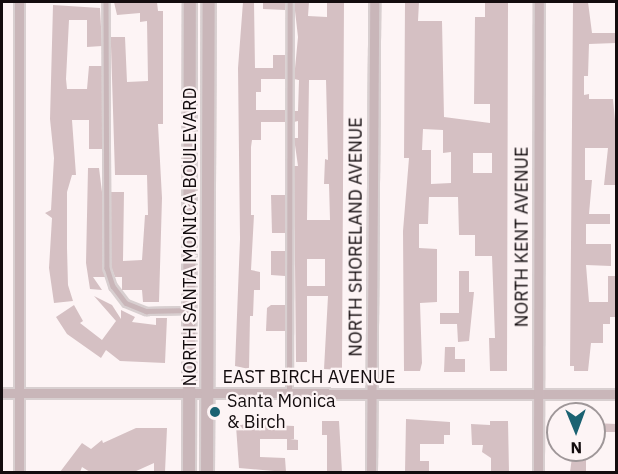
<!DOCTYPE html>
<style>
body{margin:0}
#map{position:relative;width:618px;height:474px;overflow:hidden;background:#fdf4f5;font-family:"IBM Plex Sans",sans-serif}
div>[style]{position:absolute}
.building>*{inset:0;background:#d5c0c3}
.roads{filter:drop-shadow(2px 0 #d8cfd0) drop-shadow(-2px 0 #d8cfd0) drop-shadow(0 2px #d8cfd0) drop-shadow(0 -2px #d8cfd0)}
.service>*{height:4.5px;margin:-2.25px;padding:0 2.25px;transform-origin:2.25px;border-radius:2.25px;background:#c9b6b9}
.minor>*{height:9px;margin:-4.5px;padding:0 4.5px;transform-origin:4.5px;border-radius:4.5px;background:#c9b6b9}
.tertiary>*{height:12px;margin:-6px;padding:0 6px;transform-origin:6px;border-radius:6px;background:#c9b6b9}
.dots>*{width:16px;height:16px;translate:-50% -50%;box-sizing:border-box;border:3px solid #fdf4f5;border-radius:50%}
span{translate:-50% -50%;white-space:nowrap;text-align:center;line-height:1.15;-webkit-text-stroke:4.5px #fdf4f5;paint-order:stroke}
.street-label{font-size:18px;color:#130c0e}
.poi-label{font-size:18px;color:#130c0e}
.left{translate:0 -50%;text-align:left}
.frame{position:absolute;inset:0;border:3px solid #130c0e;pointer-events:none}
.north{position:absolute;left:546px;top:402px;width:60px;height:60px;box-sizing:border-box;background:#fdf4f5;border:2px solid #9f9799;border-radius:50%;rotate:179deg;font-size:16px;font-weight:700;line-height:24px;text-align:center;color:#130c0e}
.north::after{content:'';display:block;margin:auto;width:21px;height:27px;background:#1b6272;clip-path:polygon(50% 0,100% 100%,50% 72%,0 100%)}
</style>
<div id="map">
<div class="building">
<div style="clip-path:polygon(114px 2px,157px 2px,158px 11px,163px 11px,163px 124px,158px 124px,162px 198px,159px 302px,143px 302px,142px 290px,122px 290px,122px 277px,115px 277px,111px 267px,111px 192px,124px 192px,123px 261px,142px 260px,145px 215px,148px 215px,147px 175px,115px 175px,111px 46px,111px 37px,125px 37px,127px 82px,148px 81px,147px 21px,140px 22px,140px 13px,117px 15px)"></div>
<div style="clip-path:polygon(243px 2px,254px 2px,255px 68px,273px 68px,273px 55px,285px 55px,285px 79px,261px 79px,261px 92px,256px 92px,256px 110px,285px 110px,285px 122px,261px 122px,261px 140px,252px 140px,251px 147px,251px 215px,254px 215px,251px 270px,260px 272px,260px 290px,254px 290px,253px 316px,250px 316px,249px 369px,235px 366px,240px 239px,238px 68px)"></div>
<div style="clip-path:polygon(263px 2px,286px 2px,285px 10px,263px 9px)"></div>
<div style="clip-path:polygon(evenodd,294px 2px,309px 2px,308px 16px,327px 17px,327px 2px,344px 2px,342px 370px,324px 369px,328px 296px,307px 296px,307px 362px,296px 362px,294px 166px,298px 166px,294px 138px,298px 138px,298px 121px,294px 122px,294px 111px,298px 111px,299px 80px,294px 79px,298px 37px,294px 2px,309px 80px,326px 80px,328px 160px,325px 159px,324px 184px,329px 184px,330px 220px,307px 220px,309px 80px,294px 2px,307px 259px,325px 259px,325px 286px,307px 286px,307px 259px)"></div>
<div style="clip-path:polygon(evenodd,405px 2px,419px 2px,418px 21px,442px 21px,444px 117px,490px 123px,490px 104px,474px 104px,475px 17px,485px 17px,485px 2px,508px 2px,507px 371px,490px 371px,489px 338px,495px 338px,492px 256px,475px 256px,475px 235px,459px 235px,458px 197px,429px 197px,428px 224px,419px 224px,419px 248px,437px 249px,437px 302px,420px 303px,422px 363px,420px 371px,404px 371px,403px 231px,409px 158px,404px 158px,405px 2px,423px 129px,443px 130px,443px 153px,451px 152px,451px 183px,431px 184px,431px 150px,422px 150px,423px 129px,405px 2px,473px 153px,492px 153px,492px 173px,473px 173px,473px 153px)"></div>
<div style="clip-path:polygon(573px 2px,588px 2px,592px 33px,616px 33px,616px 43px,589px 44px,588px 76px,584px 76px,584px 95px,589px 94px,589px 99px,613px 99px,616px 131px,616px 185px,604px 185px,608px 148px,585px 148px,585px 180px,592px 180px,589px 214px,610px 214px,610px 224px,586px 224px,586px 244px,611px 244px,611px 266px,586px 265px,589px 302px,608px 302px,608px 276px,616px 276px,616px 317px,610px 317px,610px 324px,603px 324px,603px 343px,591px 343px,588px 371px,574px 371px,574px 366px,570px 366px)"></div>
<div style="clip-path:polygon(53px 5px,100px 8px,102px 46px,87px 47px,87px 20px,69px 20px,66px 79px,67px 89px,87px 89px,89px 66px,102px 66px,102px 149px,89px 149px,89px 120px,72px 120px,76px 175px,72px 175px,67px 192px,67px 248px,68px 285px,73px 301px,54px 303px,49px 268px,52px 218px,45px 213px,51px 210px,54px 158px,50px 119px)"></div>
<div style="clip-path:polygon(88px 168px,99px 168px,102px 192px,105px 277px,93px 277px,102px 290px,90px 289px,86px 263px)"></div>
<div style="clip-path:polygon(271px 195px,285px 195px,285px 233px,272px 233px)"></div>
<div style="clip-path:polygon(271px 251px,285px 251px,285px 276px,271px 275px)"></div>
<div style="clip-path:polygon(459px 271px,469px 271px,469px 292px,474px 292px,469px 341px,458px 342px,457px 324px,440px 324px,440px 313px,459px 313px)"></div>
<div style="clip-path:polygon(94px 296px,112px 305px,121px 319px,121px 310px,135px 317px,132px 322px,156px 325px,156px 318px,167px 318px,165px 363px,120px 361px,106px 350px,101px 358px,67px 334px,56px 317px,74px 305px,83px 321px,80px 323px,102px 340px,116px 321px)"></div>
<div style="clip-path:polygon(271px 305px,285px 305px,285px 331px,266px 331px,267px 308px)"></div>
<div style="clip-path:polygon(445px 347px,455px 347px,455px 359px,465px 359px,465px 372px,444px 372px)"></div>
<div style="clip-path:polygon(406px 419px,450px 422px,450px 435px,444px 435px,444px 444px,420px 444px,420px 461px,429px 461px,429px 472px,405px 472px)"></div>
<div style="clip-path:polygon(322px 421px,339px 421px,342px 472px,327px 472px,327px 435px,322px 435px)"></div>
<div style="clip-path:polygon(490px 421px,508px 421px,509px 472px,491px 472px,491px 458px,482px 452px,483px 445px,472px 445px,471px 424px,490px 425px)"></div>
<div style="clip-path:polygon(594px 423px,616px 424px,616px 432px,594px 432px)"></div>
<div style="clip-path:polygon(246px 424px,294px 426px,294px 439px,290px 439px,298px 440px,298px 450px,287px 450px,287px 439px,260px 439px,260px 457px,285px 458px,286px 472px,239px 468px,236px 426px)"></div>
<div style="clip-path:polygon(136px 428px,167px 428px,165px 472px,154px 472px,154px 463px,134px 472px,90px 472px,82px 467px,80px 472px,60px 472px,82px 443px,91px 449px,102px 440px,103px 443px)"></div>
<div style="clip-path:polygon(573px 450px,586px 450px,586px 472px,570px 472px)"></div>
</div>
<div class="roads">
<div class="service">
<div style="left:106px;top:2px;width:266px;rotate:89.8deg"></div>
<div style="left:107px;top:268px;width:19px;rotate:72deg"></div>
<div style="left:113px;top:286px;width:21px;rotate:53deg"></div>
<div style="left:126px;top:303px;width:22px;rotate:22deg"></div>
<div style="left:146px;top:311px;width:43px;rotate:-1.3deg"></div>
<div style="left:289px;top:394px;width:392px;rotate:-89.9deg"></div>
</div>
<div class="minor">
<div style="left:19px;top:2px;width:470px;rotate:90deg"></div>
<div style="left:2px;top:393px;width:614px;rotate:0.09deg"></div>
<div style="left:371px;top:472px;width:470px;rotate:-89.6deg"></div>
<div style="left:538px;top:472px;width:470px;rotate:-89.9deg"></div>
</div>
<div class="tertiary">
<div style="left:189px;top:472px;width:470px;rotate:-89.9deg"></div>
<div style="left:207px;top:472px;width:470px;rotate:-89.8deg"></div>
</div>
</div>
<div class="dots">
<div style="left:215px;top:412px;background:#1b6272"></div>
</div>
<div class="street-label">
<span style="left:190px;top:237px;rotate:-90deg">NORTH SANTA MONICA BOULEVARD</span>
<span style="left:356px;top:237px;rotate:-90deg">NORTH SHORELAND AVENUE</span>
<span style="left:522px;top:237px;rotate:-90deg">NORTH KENT AVENUE</span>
<span style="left:309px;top:377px">EAST BIRCH AVENUE</span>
</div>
<div class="poi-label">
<span class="left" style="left:227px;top:412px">Santa Monica<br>&amp; Birch</span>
</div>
<div class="frame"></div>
<div class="north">N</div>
</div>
